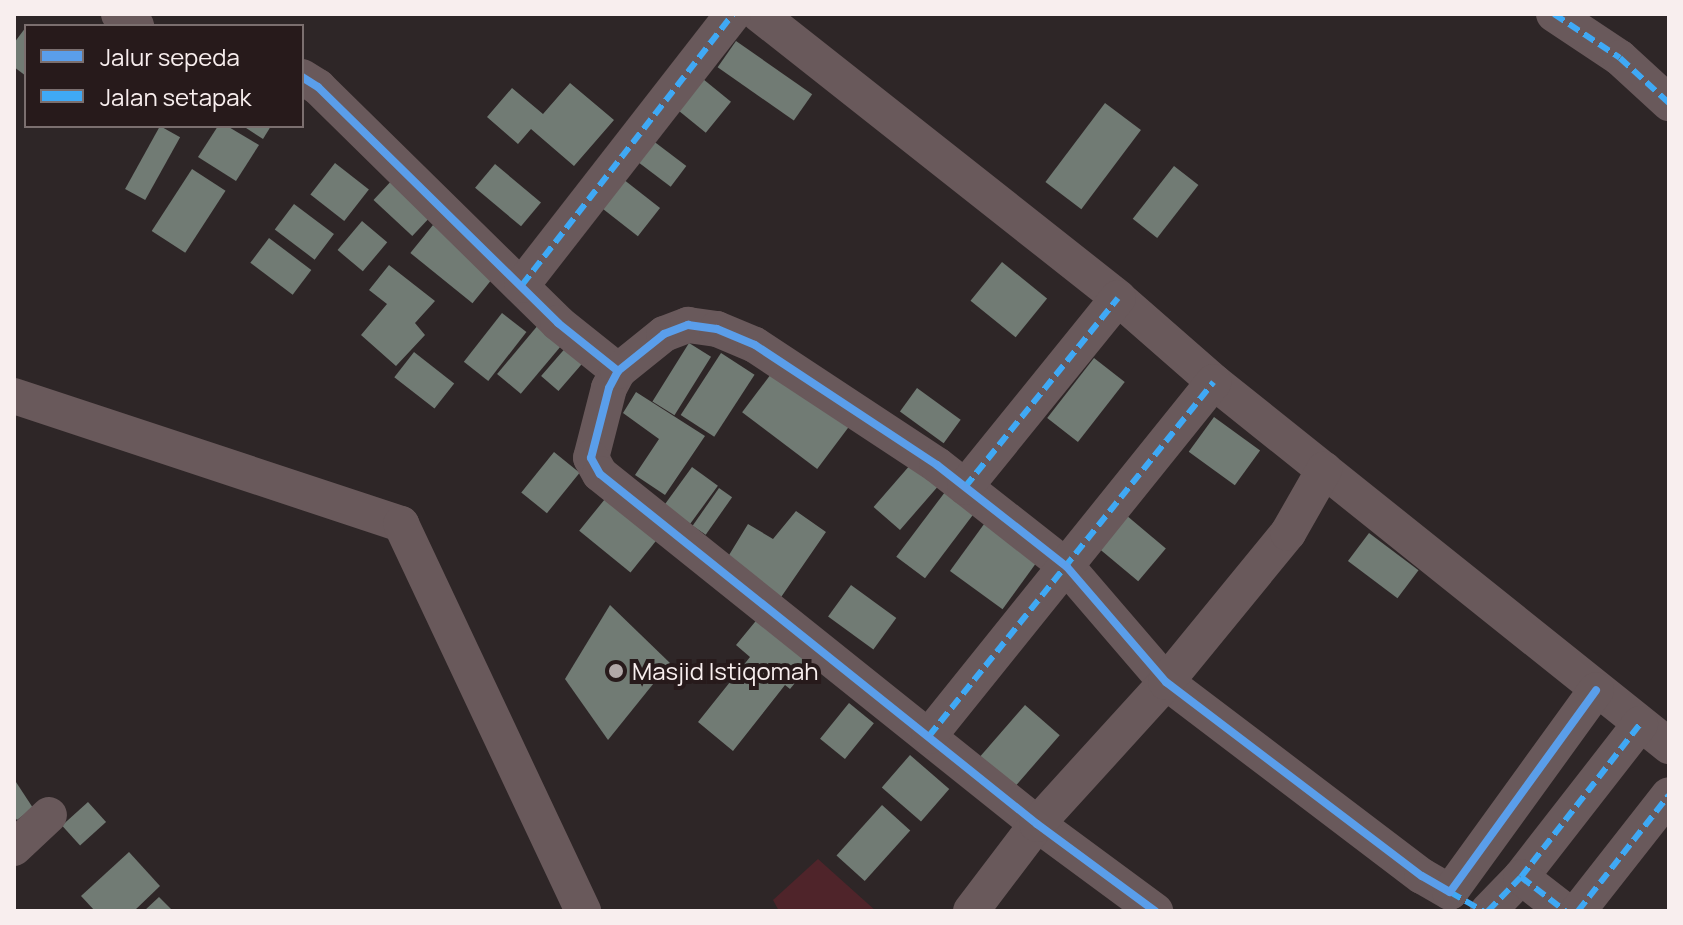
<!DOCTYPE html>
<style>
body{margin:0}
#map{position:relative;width:1683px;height:925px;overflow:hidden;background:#2e2627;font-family:Manrope,sans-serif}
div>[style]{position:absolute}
.green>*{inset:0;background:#4f242a}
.building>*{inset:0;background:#717b74;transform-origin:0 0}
.minor>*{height:36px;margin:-18px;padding:0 18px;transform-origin:18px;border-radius:18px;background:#69595b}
.quiet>*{height:6px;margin-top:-3px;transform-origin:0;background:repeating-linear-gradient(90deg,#3fa9f5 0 12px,transparent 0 18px)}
.cycleway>*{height:8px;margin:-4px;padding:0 4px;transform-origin:4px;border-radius:4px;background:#5a9eea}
.dots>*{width:22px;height:22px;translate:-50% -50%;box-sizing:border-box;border:4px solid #271a1b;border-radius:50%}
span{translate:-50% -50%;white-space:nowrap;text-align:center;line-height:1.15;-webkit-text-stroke:8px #271a1b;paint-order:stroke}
.poi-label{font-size:24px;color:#f8eeee}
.left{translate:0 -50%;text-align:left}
.frame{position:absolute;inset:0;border:16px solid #f8eeee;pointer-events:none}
.legend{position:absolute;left:24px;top:24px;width:280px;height:104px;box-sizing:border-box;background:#271a1b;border:2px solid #7b6f6f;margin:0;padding:10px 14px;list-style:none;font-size:24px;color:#f8eeee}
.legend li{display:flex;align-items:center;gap:16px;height:40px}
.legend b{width:40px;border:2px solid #7b6f6f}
</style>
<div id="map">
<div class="green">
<div style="clip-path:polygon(818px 859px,876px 911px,779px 911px,773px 900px)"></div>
</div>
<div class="building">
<div style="clip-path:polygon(26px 27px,26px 76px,14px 67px,14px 43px)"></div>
<div style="left:736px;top:41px;width:93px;height:32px;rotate:35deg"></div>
<div style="left:703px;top:79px;width:36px;height:40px;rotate:39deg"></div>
<div style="clip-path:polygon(570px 83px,614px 120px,574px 166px,531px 129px,518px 144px,487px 117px,512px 88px,543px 114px)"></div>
<div style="left:1105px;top:103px;width:45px;height:99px;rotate:37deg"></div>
<div style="left:160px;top:126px;width:23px;height:72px;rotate:29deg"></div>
<div style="clip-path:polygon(218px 126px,227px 126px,259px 145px,236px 181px,198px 157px)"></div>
<div style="clip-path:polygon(243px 126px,271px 126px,263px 139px)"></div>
<div style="left:652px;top:140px;width:43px;height:26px;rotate:37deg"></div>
<div style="left:335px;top:163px;width:43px;height:40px;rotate:38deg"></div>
<div style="left:495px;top:164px;width:60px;height:31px;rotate:40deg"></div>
<div style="left:1174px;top:166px;width:31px;height:67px;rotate:38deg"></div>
<div style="left:192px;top:169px;width:40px;height:74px;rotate:33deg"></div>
<div style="left:394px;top:178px;width:53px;height:30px;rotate:43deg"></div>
<div style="left:623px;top:179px;width:47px;height:36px;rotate:38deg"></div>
<div style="left:294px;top:204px;width:50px;height:32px;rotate:37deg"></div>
<div style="left:362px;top:221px;width:33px;height:38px;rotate:40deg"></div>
<div style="left:433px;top:225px;width:80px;height:36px;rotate:39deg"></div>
<div style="left:269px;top:238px;width:53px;height:31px;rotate:37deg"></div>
<div style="left:1002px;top:262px;width:58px;height:50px;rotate:39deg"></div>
<div style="clip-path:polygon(389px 265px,435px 301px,415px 323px,425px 335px,396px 366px,361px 335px,387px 304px,369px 290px)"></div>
<div style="left:502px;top:313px;width:31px;height:62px;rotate:38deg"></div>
<div style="left:544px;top:318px;width:31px;height:73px;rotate:40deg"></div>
<div style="left:689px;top:343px;width:26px;height:69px;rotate:32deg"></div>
<div style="left:568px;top:345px;width:23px;height:41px;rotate:41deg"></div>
<div style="left:414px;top:352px;width:51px;height:32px;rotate:38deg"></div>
<div style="left:721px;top:353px;width:40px;height:74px;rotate:33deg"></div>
<div style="left:1094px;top:358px;width:39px;height:76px;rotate:38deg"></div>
<div style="left:774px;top:370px;width:94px;height:53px;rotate:37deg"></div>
<div style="left:917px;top:388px;width:54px;height:29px;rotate:36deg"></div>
<div style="clip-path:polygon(636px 392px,705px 436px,665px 495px,635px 475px,659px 439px,623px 413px)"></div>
<div style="left:1214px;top:417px;width:57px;height:43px;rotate:36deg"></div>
<div style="left:554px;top:452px;width:33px;height:52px;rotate:39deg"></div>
<div style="left:911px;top:464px;width:35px;height:57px;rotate:41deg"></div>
<div style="left:692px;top:467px;width:32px;height:47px;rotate:36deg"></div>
<div style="left:719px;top:488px;width:16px;height:46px;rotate:35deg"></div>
<div style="left:945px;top:492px;width:36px;height:81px;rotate:37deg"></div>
<div style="left:605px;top:499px;width:66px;height:41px;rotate:39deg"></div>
<div style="clip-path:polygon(796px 511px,826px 532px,777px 603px,726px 560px,748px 524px,773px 539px)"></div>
<div style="left:1126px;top:515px;width:52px;height:43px;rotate:40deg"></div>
<div style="left:987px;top:520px;width:65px;height:63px;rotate:36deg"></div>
<div style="left:1369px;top:533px;width:62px;height:35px;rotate:37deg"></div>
<div style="left:851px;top:585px;width:56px;height:39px;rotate:36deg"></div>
<div style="clip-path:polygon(610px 605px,670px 663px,608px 740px,565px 679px)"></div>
<div style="clip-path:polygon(764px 611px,818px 655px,790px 689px,785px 685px,733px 751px,698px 722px,750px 657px,736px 645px)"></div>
<div style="left:849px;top:703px;width:32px;height:46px;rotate:39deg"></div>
<div style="left:1025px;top:705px;width:46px;height:72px;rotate:41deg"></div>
<div style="left:910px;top:755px;width:52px;height:43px;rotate:41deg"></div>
<div style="clip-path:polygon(14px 779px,33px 808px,17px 820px,14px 816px)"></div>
<div style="left:88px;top:802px;width:27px;height:35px;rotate:48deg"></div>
<div style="left:882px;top:805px;width:38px;height:68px;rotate:42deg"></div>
<div style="clip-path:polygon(129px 852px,160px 886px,134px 911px,95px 911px,81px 896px)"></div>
<div style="clip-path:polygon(159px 897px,173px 911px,144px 911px)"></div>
</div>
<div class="minor">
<div style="left:119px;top:14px;width:21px;rotate:35deg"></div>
<div style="left:759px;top:14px;width:458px;rotate:38.3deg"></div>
<div style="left:1118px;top:298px;width:128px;rotate:41.2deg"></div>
<div style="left:1214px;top:382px;width:583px;rotate:38.66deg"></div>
<div style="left:1554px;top:14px;width:79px;rotate:33.7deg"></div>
<div style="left:1620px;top:58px;width:67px;rotate:42.6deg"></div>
<div style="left:302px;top:77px;width:19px;rotate:32deg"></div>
<div style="left:318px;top:87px;width:337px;rotate:44.5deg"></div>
<div style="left:558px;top:323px;width:77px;rotate:38.7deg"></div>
<div style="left:618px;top:371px;width:19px;rotate:118deg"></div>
<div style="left:609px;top:388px;width:72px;rotate:104.4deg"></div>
<div style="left:591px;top:458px;width:18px;rotate:61deg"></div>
<div style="left:600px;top:474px;width:560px;rotate:38.69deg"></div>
<div style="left:1037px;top:824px;width:147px;rotate:36.4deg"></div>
<div style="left:522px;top:285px;width:343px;rotate:-52.1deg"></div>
<div style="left:618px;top:371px;width:59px;rotate:-38.8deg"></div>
<div style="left:664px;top:334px;width:26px;rotate:-21deg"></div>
<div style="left:688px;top:325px;width:29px;rotate:8deg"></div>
<div style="left:717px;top:329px;width:41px;rotate:22.8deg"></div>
<div style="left:755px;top:345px;width:218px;rotate:33.4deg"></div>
<div style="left:937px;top:465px;width:165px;rotate:38.1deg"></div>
<div style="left:1067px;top:567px;width:152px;rotate:49.3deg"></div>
<div style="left:1166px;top:682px;width:321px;rotate:37.2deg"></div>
<div style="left:1422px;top:876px;width:32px;rotate:30deg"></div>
<div style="left:1450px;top:892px;width:249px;rotate:-54.1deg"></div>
<div style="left:14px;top:396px;width:408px;rotate:18.3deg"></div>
<div style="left:401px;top:524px;width:428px;rotate:64.8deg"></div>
<div style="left:965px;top:487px;width:243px;rotate:-51deg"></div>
<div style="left:929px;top:736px;width:454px;rotate:-51.2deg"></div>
<div style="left:14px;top:848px;width:48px;rotate:-43.3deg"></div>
<div style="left:1521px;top:877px;width:194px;rotate:-52.1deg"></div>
<div style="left:971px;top:911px;width:109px;rotate:-52.8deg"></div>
<div style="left:1037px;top:824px;width:192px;rotate:-47.7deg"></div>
<div style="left:1166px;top:682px;width:193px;rotate:-50.7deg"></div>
<div style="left:1288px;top:533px;width:73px;rotate:-60.3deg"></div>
<div style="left:1488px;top:911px;width:47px;rotate:-45.9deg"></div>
<div style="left:1521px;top:877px;width:56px;rotate:37.7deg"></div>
<div style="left:1578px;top:911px;width:147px;rotate:-51.9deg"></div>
</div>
<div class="quiet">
<div style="left:1554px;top:14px;width:79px;rotate:33.7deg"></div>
<div style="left:1620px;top:58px;width:67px;rotate:42.6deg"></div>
<div style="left:522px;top:285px;width:343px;rotate:-52.1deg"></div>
<div style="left:965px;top:487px;width:243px;rotate:-51deg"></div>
<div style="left:929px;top:736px;width:454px;rotate:-51.2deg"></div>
<div style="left:1521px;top:877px;width:194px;rotate:-52.1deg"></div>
<div style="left:1450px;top:892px;width:38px;rotate:30deg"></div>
<div style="left:1488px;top:911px;width:47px;rotate:-45.9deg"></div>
<div style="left:1521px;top:877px;width:56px;rotate:37.7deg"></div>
<div style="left:1578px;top:911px;width:147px;rotate:-51.9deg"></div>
</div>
<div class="cycleway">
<div style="left:302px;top:77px;width:19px;rotate:32deg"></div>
<div style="left:318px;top:87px;width:337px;rotate:44.5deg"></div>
<div style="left:558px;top:323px;width:77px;rotate:38.7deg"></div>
<div style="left:618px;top:371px;width:19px;rotate:118deg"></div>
<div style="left:609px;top:388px;width:72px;rotate:104.4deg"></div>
<div style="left:591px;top:458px;width:18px;rotate:61deg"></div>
<div style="left:600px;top:474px;width:560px;rotate:38.69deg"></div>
<div style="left:1037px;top:824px;width:147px;rotate:36.4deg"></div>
<div style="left:618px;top:371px;width:59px;rotate:-38.8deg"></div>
<div style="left:664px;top:334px;width:26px;rotate:-21deg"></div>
<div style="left:688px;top:325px;width:29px;rotate:8deg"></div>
<div style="left:717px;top:329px;width:41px;rotate:22.8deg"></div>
<div style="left:755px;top:345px;width:218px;rotate:33.4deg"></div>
<div style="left:937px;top:465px;width:165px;rotate:38.1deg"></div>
<div style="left:1067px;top:567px;width:152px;rotate:49.3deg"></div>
<div style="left:1166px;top:682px;width:321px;rotate:37.2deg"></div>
<div style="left:1422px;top:876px;width:32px;rotate:30deg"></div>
<div style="left:1450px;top:892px;width:249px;rotate:-54.1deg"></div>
</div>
<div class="dots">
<div style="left:616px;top:671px;background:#b1a8a8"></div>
</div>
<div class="poi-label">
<span class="left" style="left:632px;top:671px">Masjid Istiqomah</span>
</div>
<div class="frame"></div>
<ul class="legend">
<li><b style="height:10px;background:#5a9eea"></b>Jalur sepeda</li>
<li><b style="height:10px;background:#3fa9f5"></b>Jalan setapak</li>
</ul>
</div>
